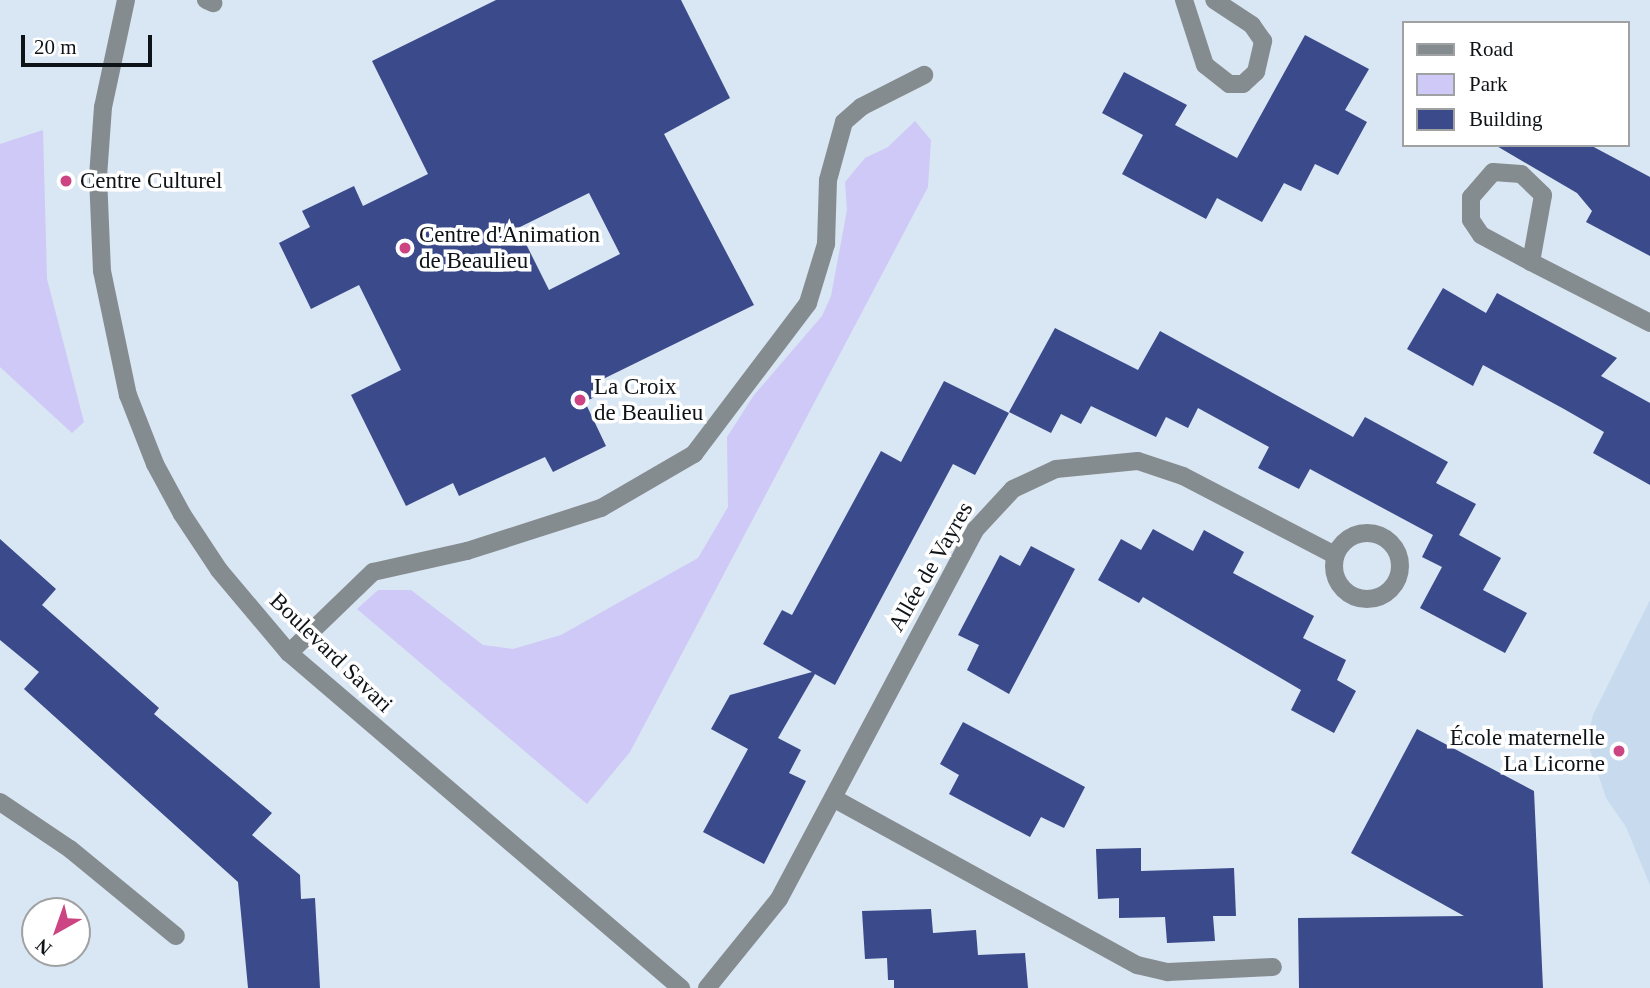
<!DOCTYPE html>
<meta charset="utf-8">
<style>
body{margin:0}
#map{position:relative;width:1650px;height:988px;overflow:hidden;background:#d9e6f3;font-family:"Times New Roman",serif}
div>[style]{position:absolute}
.built>*{inset:0;background:#c8dbee}
.green>*{inset:0;background:#cfc9f7}
.building>*{inset:0;background:#3a4a8b}
.minor>*{height:18px;margin:-9px;padding:0 9px;transform-origin:9px;border-radius:9px;background:#858c90}
.minor>.ring{margin:-9px;padding:0;box-sizing:content-box;background:none;border:18px solid #858c90;border-radius:50%}
.dots>*{width:19px;height:19px;translate:-50% -50%;box-sizing:border-box;border:4px solid #fff;border-radius:50%}
span{translate:-50% -50%;white-space:nowrap;text-align:center;line-height:1.15;-webkit-text-stroke:7px #fff;paint-order:stroke}
.poi-label{font-size:23px;color:#0e1317}
.left{translate:0 -50%;text-align:left}
.right{translate:-100% -50%;text-align:right}
.street-label{font-size:23px;color:#0e1317}
.legend{position:absolute;left:1402px;top:21px;width:228px;height:126px;box-sizing:border-box;background:#fff;border:2px solid #9fa1a2;margin:0;padding:9px 12px;list-style:none;font-size:21px;color:#0e1317}
.legend li{display:flex;align-items:center;gap:14px;height:35px}
.legend b{width:35px;border:2px solid #9fa1a2}
.north{position:absolute;left:21px;top:897px;width:70px;height:70px;box-sizing:border-box;background:#fff;border:2px solid #9fa1a2;border-radius:50%;rotate:220deg;font-size:19px;font-weight:700;line-height:28px;text-align:center;color:#0e1317}
.north::after{content:'';display:block;margin:auto;width:24px;height:32px;background:#cc4482;clip-path:polygon(50% 0,100% 100%,50% 72%,0 100%)}
.scale{position:absolute;left:21px;top:35px;width:131px;height:32px;box-sizing:border-box;border:4px solid #0e1317;border-top:0;padding-left:9px;font-size:21px;line-height:24px;white-space:nowrap;color:#0e1317;-webkit-text-stroke:5px #fff;paint-order:stroke}
</style>
<div id="map">
<div class="built">
<div style="clip-path:polygon(1650px 600px,1650px 885px,1626px 827px,1606px 798px,1587px 741px,1593px 715px)"></div>
</div>
<div class="green">
<div style="clip-path:polygon(915px 121px,931px 140px,928px 187px,630px 752px,587px 804px,357px 609px,378px 590px,411px 590px,483px 645px,513px 649px,561px 635px,698px 558px,728px 507px,727px 437px,754px 395px,822px 316px,831px 296px,847px 210px,845px 182px,865px 158px,888px 147px)"></div>
<div style="clip-path:polygon(43px 130px,47px 279px,84px 422px,72px 433px,0 367px,0 144px)"></div>
</div>
<div class="building">
<div style="clip-path:polygon(evenodd,496px 0,681px 0,730px 98px,664px 134px,754px 305px,597px 382px,602px 393px,585px 402px,606px 446px,553px 472px,545px 457px,459px 496px,453px 483px,406px 506px,351px 395px,401px 370px,359px 285px,311px 309px,279px 243px,310px 227px,302px 211px,354px 186px,363px 206px,428px 174px,372px 61px,496px 0,589px 193px,620px 254px,549px 290px,518px 228px,589px 193px)"></div>
<div style="clip-path:polygon(1305px 35px,1369px 69px,1345px 110px,1367px 122px,1338px 175px,1315px 164px,1301px 191px,1284px 183px,1262px 222px,1217px 198px,1206px 219px,1122px 174px,1143px 135px,1102px 113px,1124px 72px,1187px 105px,1175px 125px,1237px 158px)"></div>
<div style="clip-path:polygon(1495px 145px,1590px 145px,1650px 177px,1650px 256px,1586px 222px,1592px 211px,1577px 193px)"></div>
<div style="clip-path:polygon(1443px 288px,1486px 313px,1497px 293px,1617px 358px,1601px 376px,1650px 403px,1650px 485px,1593px 453px,1604px 432px,1564px 409px,1483px 365px,1473px 386px,1407px 349px)"></div>
<div style="clip-path:polygon(1055px 328px,1138px 370px,1160px 331px,1353px 437px,1365px 417px,1448px 462px,1436px 483px,1476px 504px,1459px 535px,1501px 558px,1483px 590px,1527px 613px,1505px 653px,1420px 608px,1442px 567px,1422px 557px,1433px 535px,1310px 469px,1299px 489px,1258px 468px,1269px 447px,1198px 408px,1188px 428px,1166px 417px,1156px 437px,1091px 406px,1081px 424px,1061px 414px,1051px 433px,1009px 412px)"></div>
<div style="clip-path:polygon(944px 381px,1009px 413px,975px 475px,953px 464px,835px 685px,815px 674px,778px 738px,801px 750px,789px 773px,806px 781px,764px 864px,703px 832px,748px 749px,711px 729px,730px 695px,812px 672px,763px 644px,782px 610px,792px 615px,881px 451px,901px 462px)"></div>
<div style="clip-path:polygon(1153px 529px,1193px 551px,1204px 530px,1244px 552px,1233px 573px,1314px 616px,1303px 638px,1346px 660px,1337px 680px,1356px 691px,1334px 733px,1291px 710px,1301px 690px,1143px 597px,1139px 603px,1098px 580px,1121px 539px,1141px 550px)"></div>
<div style="clip-path:polygon(0 539px,56px 589px,42px 605px,159px 708px,154px 714px,272px 813px,252px 835px,300px 875px,301px 899px,315px 898px,320px 988px,248px 988px,238px 882px,24px 689px,39px 672px,0 640px)"></div>
<div style="clip-path:polygon(1031px 546px,1075px 569px,1009px 694px,967px 670px,979px 645px,958px 635px,1000px 555px,1020px 566px)"></div>
<div style="clip-path:polygon(963px 722px,1085px 787px,1064px 828px,1041px 817px,1030px 837px,949px 794px,959px 775px,940px 764px)"></div>
<div style="clip-path:polygon(1417px 729px,1534px 791px,1543px 988px,1299px 988px,1298px 918px,1464px 916px,1351px 853px)"></div>
<div style="clip-path:polygon(1141px 848px,1141px 871px,1234px 868px,1236px 916px,1213px 916px,1215px 941px,1167px 943px,1165px 917px,1119px 918px,1119px 898px,1098px 899px,1096px 849px)"></div>
<div style="clip-path:polygon(931px 909px,933px 933px,976px 930px,978px 955px,1025px 953px,1028px 988px,894px 988px,894px 980px,888px 980px,887px 958px,865px 959px,862px 911px)"></div>
</div>
<div class="minor">
<div style="left:126px;top:0;width:109px;rotate:102.1deg"></div>
<div style="left:103px;top:107px;width:69px;rotate:94.1deg"></div>
<div style="left:98px;top:176px;width:95px;rotate:87.6deg"></div>
<div style="left:102px;top:271px;width:127px;rotate:78.2deg"></div>
<div style="left:128px;top:395px;width:74px;rotate:68.6deg"></div>
<div style="left:155px;top:464px;width:57px;rotate:61.6deg"></div>
<div style="left:182px;top:514px;width:67px;rotate:56.5deg"></div>
<div style="left:219px;top:570px;width:109px;rotate:49.9deg"></div>
<div style="left:289px;top:653px;width:516px;rotate:40.52deg"></div>
<div style="left:206px;top:0;width:8px;rotate:23deg"></div>
<div style="left:1184px;top:0;width:68px;rotate:72.1deg"></div>
<div style="left:1205px;top:65px;width:31px;rotate:38deg"></div>
<div style="left:1229px;top:84px;width:14px"></div>
<div style="left:1243px;top:84px;width:18px;rotate:-43deg"></div>
<div style="left:1256px;top:72px;width:32px;rotate:-77deg"></div>
<div style="left:1263px;top:41px;width:19px;rotate:-125deg"></div>
<div style="left:1252px;top:25px;width:45px;rotate:-146.7deg"></div>
<div style="left:1531px;top:262px;width:68px;rotate:-79.8deg"></div>
<div style="left:1543px;top:195px;width:30px;rotate:-136deg"></div>
<div style="left:1521px;top:174px;width:28px;rotate:-176deg"></div>
<div style="left:1493px;top:172px;width:33px;rotate:131deg"></div>
<div style="left:1471px;top:197px;width:23px;rotate:90deg"></div>
<div style="left:1471px;top:220px;width:18px;rotate:56deg"></div>
<div style="left:1481px;top:235px;width:57px;rotate:28.4deg"></div>
<div style="left:1531px;top:262px;width:134px;rotate:27.1deg"></div>
<div class="ring" style="left:1334px;top:533px;width:48px;height:48px"></div>
<div style="left:289px;top:653px;width:117px;rotate:-44deg"></div>
<div style="left:373px;top:572px;width:96px;rotate:-12.6deg"></div>
<div style="left:467px;top:551px;width:141px;rotate:-17.8deg"></div>
<div style="left:601px;top:508px;width:108px;rotate:-30.1deg"></div>
<div style="left:694px;top:454px;width:189px;rotate:-52.9deg"></div>
<div style="left:808px;top:303px;width:62px;rotate:-73deg"></div>
<div style="left:826px;top:244px;width:64px;rotate:-88.2deg"></div>
<div style="left:828px;top:180px;width:60px;rotate:-74.6deg"></div>
<div style="left:844px;top:122px;width:23px;rotate:-41deg"></div>
<div style="left:861px;top:107px;width:71px;rotate:-26.9deg"></div>
<div style="left:833px;top:798px;width:347px;rotate:28.8deg"></div>
<div style="left:1137px;top:965px;width:32px;rotate:13deg"></div>
<div style="left:1168px;top:972px;width:105px;rotate:-2.7deg"></div>
<div style="left:0;top:802px;width:84px;rotate:33.9deg"></div>
<div style="left:70px;top:849px;width:137px;rotate:39.4deg"></div>
<div style="left:707px;top:988px;width:114px;rotate:-51deg"></div>
<div style="left:779px;top:899px;width:419px;rotate:-62deg"></div>
<div style="left:976px;top:529px;width:54px;rotate:-47.2deg"></div>
<div style="left:1013px;top:489px;width:47px;rotate:-24.9deg"></div>
<div style="left:1056px;top:469px;width:82px;rotate:-5.6deg"></div>
<div style="left:1138px;top:461px;width:47px;rotate:18.4deg"></div>
<div style="left:1183px;top:476px;width:171px;rotate:27.5deg"></div>
</div>
<div class="dots">
<div style="left:66px;top:181px;background:#cc4482"></div>
<div style="left:405px;top:248px;background:#cc4482"></div>
<div style="left:580px;top:400px;background:#cc4482"></div>
<div style="left:1619px;top:751px;background:#cc4482"></div>
</div>
<div class="poi-label">
<span class="left" style="left:80px;top:181px">Centre Culturel</span>
<span class="left" style="left:419px;top:248px">Centre d'Animation<br>de Beaulieu</span>
<span class="left" style="left:594px;top:400px">La Croix<br>de Beaulieu</span>
<span class="right" style="left:1605px;top:751px">École maternelle<br>La Licorne</span>
</div>
<div class="street-label">
<span style="left:931px;top:567px;rotate:-60deg">Allée de Vayres</span>
<span style="left:331px;top:653px;rotate:44deg">Boulevard Savari</span>
</div>
<ul class="legend">
<li><b style="height:9px;background:#858c90"></b>Road</li>
<li><b style="height:19px;background:#cfc9f7"></b>Park</li>
<li><b style="height:19px;background:#3a4a8b"></b>Building</li>
</ul>
<div class="north">N</div>
<div class="scale">20 m</div>
</div>
